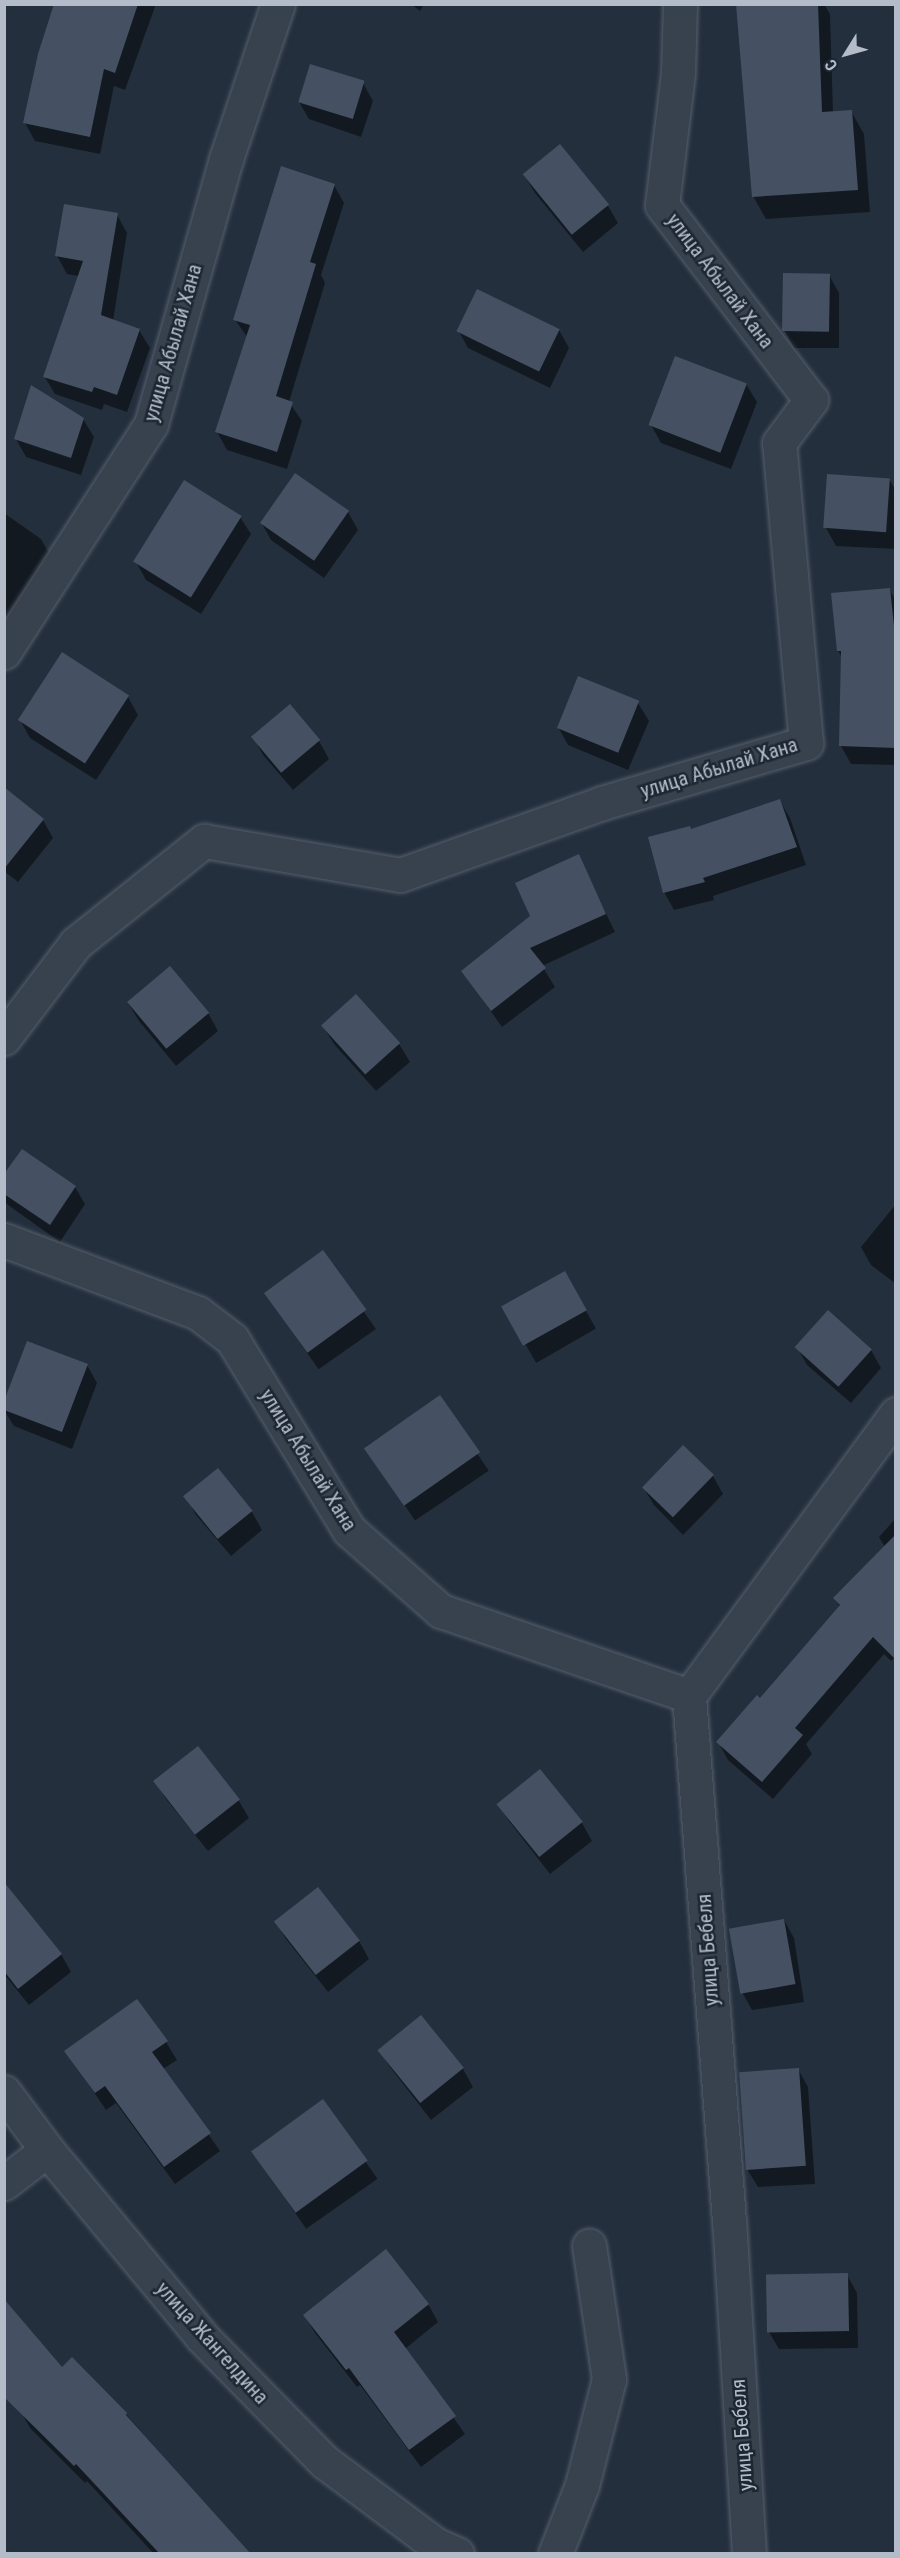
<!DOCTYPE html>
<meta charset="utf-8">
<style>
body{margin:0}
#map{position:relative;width:900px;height:2558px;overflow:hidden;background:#242f3e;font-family:"Roboto Condensed",sans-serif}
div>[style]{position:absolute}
.shadow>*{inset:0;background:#0007;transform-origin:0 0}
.building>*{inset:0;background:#455162;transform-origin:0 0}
.roads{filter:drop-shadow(0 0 2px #565f6c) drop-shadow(0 0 2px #565f6c)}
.minor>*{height:33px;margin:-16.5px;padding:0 16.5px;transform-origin:16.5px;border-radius:16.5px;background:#38414e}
.tertiary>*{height:33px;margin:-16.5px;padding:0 16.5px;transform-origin:16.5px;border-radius:16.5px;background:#38414e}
span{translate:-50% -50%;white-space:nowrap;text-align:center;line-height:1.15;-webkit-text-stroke:5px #1d2633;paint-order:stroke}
.street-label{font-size:20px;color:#b4bcc9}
.frame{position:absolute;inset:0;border:6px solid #b4bcc9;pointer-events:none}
.north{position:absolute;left:816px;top:24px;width:60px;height:60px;-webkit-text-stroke:4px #1d2633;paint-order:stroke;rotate:233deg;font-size:16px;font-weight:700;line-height:24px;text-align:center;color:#b4bcc9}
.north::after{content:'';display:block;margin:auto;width:21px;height:27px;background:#b4bcc9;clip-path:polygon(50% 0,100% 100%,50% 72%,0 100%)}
</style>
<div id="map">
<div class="shadow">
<div style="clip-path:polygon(56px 4px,156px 4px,125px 90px,114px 86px,100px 154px,35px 141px,25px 123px)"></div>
<div style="clip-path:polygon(411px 4px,424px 4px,420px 11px)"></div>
<div style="clip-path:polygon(738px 4px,824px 4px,830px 14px,833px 112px,851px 111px,864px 134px,870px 212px,766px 219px,753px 196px)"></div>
<div style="clip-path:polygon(363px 83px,373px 101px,361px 137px,309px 119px,299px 102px)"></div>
<div style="clip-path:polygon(524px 175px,608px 206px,618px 223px,583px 252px,535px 193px)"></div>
<div style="clip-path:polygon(334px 185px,344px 203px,321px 275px,325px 283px,289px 402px,302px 421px,287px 469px,227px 450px,217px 432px,248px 338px,235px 320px)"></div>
<div style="clip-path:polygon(117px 215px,127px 233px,113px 321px,139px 330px,150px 348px,127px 412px,104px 404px,102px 410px,55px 394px,44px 376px,79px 276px,67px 274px,57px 256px)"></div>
<div style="clip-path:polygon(829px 275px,839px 293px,839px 348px,794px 348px,784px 330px)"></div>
<div style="clip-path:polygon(458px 330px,559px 330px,569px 348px,550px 388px,468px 348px)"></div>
<div style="clip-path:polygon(746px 384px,757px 402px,731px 469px,661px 443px,651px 425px)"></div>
<div style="clip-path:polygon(83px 419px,94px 437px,81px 475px,26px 457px,16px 439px)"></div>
<div style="clip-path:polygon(295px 475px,348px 512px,358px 530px,324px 578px,271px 540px,261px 522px)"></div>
<div style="clip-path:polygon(889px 479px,896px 491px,896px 549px,836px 546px,826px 528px)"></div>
<div style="clip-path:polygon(4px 513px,41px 539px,51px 557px,4px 623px)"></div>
<div style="clip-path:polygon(240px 517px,251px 534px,201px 614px,146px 580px,136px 562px)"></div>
<div style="clip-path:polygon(889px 589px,896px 601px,896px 765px,851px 764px,841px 746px,843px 659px,838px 651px)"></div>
<div style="clip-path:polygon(578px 678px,638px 703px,649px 721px,628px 770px,568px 745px,558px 727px)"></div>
<div style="clip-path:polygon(128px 697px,138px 715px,96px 780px,30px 738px,20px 720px)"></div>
<div style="clip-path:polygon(253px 737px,319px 741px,329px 759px,293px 790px,263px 755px)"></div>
<div style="clip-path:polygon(4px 789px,43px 820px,53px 838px,18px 882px,4px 871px)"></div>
<div style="clip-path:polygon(780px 801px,790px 818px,806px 865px,713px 896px,714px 900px,674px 910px,664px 892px,691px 831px)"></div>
<div style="clip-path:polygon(578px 856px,615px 932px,542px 966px,555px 987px,502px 1027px,463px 972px,532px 917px)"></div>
<div style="clip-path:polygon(356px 996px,399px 1044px,410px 1062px,376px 1091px,334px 1044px,323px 1026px)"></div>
<div style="clip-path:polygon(128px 1003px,208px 1013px,218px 1031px,176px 1066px,139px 1021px)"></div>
<div style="clip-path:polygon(4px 1177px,75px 1187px,85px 1204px,60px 1242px,8px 1205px,4px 1200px)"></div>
<div style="clip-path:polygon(896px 1204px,896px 1284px,871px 1265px,861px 1247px)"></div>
<div style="left:322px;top:1252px;width:94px;height:70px;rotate:55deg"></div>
<div style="left:564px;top:1273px;width:64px;height:69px;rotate:60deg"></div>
<div style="clip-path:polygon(797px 1347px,871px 1350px,881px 1368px,851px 1403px,807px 1365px)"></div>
<div style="clip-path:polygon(87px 1365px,97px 1383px,72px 1449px,14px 1426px,4px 1410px)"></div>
<div style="left:439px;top:1397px;width:89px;height:89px;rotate:56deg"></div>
<div style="clip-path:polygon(683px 1447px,713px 1476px,723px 1494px,683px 1535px,654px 1505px,643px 1487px)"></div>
<div style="clip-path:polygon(218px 1470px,252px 1512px,262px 1530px,231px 1556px,196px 1515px,186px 1497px)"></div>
<div style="clip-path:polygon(896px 1518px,896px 1656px,891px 1661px,884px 1654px,806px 1744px,812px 1754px,773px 1799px,728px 1760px,718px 1742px,761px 1700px,840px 1607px,834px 1598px,885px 1547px,879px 1537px)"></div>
<div style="clip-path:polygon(155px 1781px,239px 1801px,249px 1818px,208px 1851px,166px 1799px)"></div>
<div style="clip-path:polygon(498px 1803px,582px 1823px,592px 1841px,550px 1874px,509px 1821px)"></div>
<div style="clip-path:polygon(318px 1889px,359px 1941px,369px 1959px,328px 1992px,286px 1939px,276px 1922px)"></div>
<div style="clip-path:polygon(4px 1913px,61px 1954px,71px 1972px,29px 2005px,4px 1974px)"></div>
<div style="clip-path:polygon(784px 1920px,794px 1938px,804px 2002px,752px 2010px,742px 1992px)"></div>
<div style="clip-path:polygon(166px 2042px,177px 2060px,163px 2069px,220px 2151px,175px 2184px,116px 2103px,106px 2110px,66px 2051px)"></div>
<div style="clip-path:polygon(379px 2050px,463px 2069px,473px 2087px,431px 2120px,390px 2067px)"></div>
<div style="clip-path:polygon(798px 2069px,808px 2087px,815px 2184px,758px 2187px,747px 2169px)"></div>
<div style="left:323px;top:2101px;width:95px;height:87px;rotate:55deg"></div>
<div style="clip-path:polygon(847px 2275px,857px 2293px,858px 2348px,779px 2349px,769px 2332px)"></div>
<div style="clip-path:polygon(428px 2304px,438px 2322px,405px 2349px,465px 2434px,421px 2467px,360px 2385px,357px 2387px,315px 2333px,305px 2316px)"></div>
<div style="clip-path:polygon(62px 2369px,126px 2414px,248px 2554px,154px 2554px,87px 2481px,85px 2483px,30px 2428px,20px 2410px)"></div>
</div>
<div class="building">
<div style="clip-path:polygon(54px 4px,138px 4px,115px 73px,104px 69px,90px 137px,23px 123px,38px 54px)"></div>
<div style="clip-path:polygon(736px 4px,818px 4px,822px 112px,852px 110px,858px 190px,752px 197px)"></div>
<div style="left:310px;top:64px;width:57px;height:40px;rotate:17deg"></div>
<div style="left:560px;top:144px;width:78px;height:48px;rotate:51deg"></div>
<div style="clip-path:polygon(281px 166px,335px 184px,310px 262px,316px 264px,276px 396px,293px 402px,277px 452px,215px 432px,250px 325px,233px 320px)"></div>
<div style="clip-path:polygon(64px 204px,118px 213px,101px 315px,140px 329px,117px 395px,94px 387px,92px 392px,43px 377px,83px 261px,55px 256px)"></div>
<div style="left:783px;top:273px;width:47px;height:58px;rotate:1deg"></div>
<div style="left:477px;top:289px;width:92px;height:47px;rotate:26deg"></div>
<div style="left:675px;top:356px;width:77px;height:74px;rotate:21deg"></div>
<div style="clip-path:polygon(31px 385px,84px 418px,71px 458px,14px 439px)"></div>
<div style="left:295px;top:473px;width:66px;height:61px;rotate:35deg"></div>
<div style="left:827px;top:474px;width:63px;height:54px;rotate:4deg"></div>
<div style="left:184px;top:480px;width:68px;height:96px;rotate:32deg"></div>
<div style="clip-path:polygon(890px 588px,896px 645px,896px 748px,839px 746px,841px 651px,837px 651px,831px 593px)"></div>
<div style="left:62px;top:652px;width:80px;height:81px;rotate:33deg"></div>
<div style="left:578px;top:676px;width:66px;height:56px;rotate:22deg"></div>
<div style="left:290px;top:704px;width:47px;height:51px;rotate:50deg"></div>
<div style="clip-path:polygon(4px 787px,44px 819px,4px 869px)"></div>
<div style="clip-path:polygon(780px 799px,797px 847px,703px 878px,705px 882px,663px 893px,648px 837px,690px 826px,691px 829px)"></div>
<div style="clip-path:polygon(579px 854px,606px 914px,530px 948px,546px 968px,491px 1011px,461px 971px,530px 916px,515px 883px)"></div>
<div style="left:170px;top:966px;width:61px;height:56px;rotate:50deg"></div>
<div style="left:356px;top:994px;width:66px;height:47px;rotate:48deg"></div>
<div style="clip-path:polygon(22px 1149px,76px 1186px,50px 1225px,4px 1194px,4px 1174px)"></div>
<div style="left:323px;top:1250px;width:74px;height:73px;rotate:54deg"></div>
<div style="left:565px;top:1271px;width:45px;height:73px;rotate:61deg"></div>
<div style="left:828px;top:1310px;width:59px;height:50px;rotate:42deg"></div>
<div style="clip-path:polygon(27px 1341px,88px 1364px,62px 1432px,4px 1410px,4px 1401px)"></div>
<div style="left:440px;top:1395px;width:70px;height:93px;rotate:55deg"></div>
<div style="left:683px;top:1445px;width:43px;height:59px;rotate:44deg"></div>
<div style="left:218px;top:1468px;width:55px;height:45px;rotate:51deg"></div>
<div style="clip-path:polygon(896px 1534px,896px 1660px,873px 1637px,795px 1728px,803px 1735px,762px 1782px,716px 1742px,757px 1695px,760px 1698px,840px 1605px,833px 1598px)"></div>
<div style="left:198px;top:1746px;width:68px;height:57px;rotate:52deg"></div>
<div style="left:540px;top:1769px;width:68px;height:56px;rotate:51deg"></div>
<div style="clip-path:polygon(4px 1882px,62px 1954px,18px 1989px,4px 1971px)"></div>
<div style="left:318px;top:1887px;width:68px;height:56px;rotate:52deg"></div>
<div style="left:784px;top:1919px;width:66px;height:56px;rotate:80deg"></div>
<div style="clip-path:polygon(137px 1999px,168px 2041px,152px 2052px,211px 2133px,164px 2167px,105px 2086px,95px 2093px,64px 2051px)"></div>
<div style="left:421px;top:2015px;width:68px;height:56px;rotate:51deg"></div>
<div style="left:799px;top:2068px;width:98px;height:60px;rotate:86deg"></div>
<div style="left:323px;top:2099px;width:76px;height:89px;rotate:54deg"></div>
<div style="clip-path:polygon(386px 2249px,429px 2304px,394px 2332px,456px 2416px,409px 2450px,349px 2368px,346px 2370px,303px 2315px)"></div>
<div style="left:848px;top:2273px;width:58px;height:82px;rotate:89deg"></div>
<div style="clip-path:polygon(4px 2299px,62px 2367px,72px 2357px,127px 2413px,126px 2415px,250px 2553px,159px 2553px,76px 2464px,74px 2466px,4px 2397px)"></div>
</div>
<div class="roads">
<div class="minor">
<div style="left:4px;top:652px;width:271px;rotate:-57.2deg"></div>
<div style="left:151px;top:424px;width:275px;rotate:-74.2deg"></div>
<div style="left:226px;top:159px;width:163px;rotate:-71.5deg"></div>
<div style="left:4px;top:1038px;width:119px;rotate:-52.8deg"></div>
<div style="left:76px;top:943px;width:164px;rotate:-38.6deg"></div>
<div style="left:204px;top:841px;width:199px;rotate:9.8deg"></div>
<div style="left:400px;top:875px;width:214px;rotate:-19.6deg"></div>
<div style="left:602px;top:803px;width:213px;rotate:-16.4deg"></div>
<div style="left:806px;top:743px;width:301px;rotate:-95.1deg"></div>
<div style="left:779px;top:443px;width:54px;rotate:-53.3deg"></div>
<div style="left:811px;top:400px;width:245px;rotate:-127.4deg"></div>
<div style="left:662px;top:205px;width:134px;rotate:-83.1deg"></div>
<div style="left:678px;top:72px;width:68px;rotate:-88.3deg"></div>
<div style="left:4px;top:1240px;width:207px;rotate:20.6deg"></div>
<div style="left:198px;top:1313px;width:43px;rotate:37.4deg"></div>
<div style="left:232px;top:1339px;width:224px;rotate:58.5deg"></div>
<div style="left:349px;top:1530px;width:123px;rotate:41.4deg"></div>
<div style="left:441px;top:1611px;width:262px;rotate:18.9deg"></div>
<div style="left:4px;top:2183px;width:54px;rotate:-37.5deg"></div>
<div style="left:555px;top:2554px;width:74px;rotate:-68.6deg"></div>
<div style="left:582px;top:2485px;width:109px;rotate:-75.7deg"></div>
<div style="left:609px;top:2379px;width:135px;rotate:-98.5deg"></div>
<div style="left:749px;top:2554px;width:334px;rotate:-93.4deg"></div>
<div style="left:729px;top:2221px;width:527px;rotate:-94.36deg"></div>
<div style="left:689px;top:1696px;width:350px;rotate:-53.7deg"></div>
</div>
<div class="tertiary">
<div style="left:4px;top:2092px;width:72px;rotate:53.4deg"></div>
<div style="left:47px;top:2150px;width:243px;rotate:50.3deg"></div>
<div style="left:202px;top:2337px;width:175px;rotate:45.5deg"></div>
<div style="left:325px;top:2462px;width:139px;rotate:36.8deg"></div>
<div style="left:436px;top:2545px;width:23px;rotate:23deg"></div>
</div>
</div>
<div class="street-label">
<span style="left:720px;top:281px;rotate:53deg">улица Абылай Хана</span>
<span style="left:173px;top:343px;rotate:-74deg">улица Абылай Хана</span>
<span style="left:719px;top:768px;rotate:-17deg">улица Абылай Хана</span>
<span style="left:308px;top:1460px;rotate:58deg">улица Абылай Хана</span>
<span style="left:708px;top:1950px;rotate:-94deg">улица Бебеля</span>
<span style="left:212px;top:2343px;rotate:48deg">улица Жангелдина</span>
<span style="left:742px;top:2435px;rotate:-94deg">улица Бебеля</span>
</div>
<div class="frame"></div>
<div class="north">С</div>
</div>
